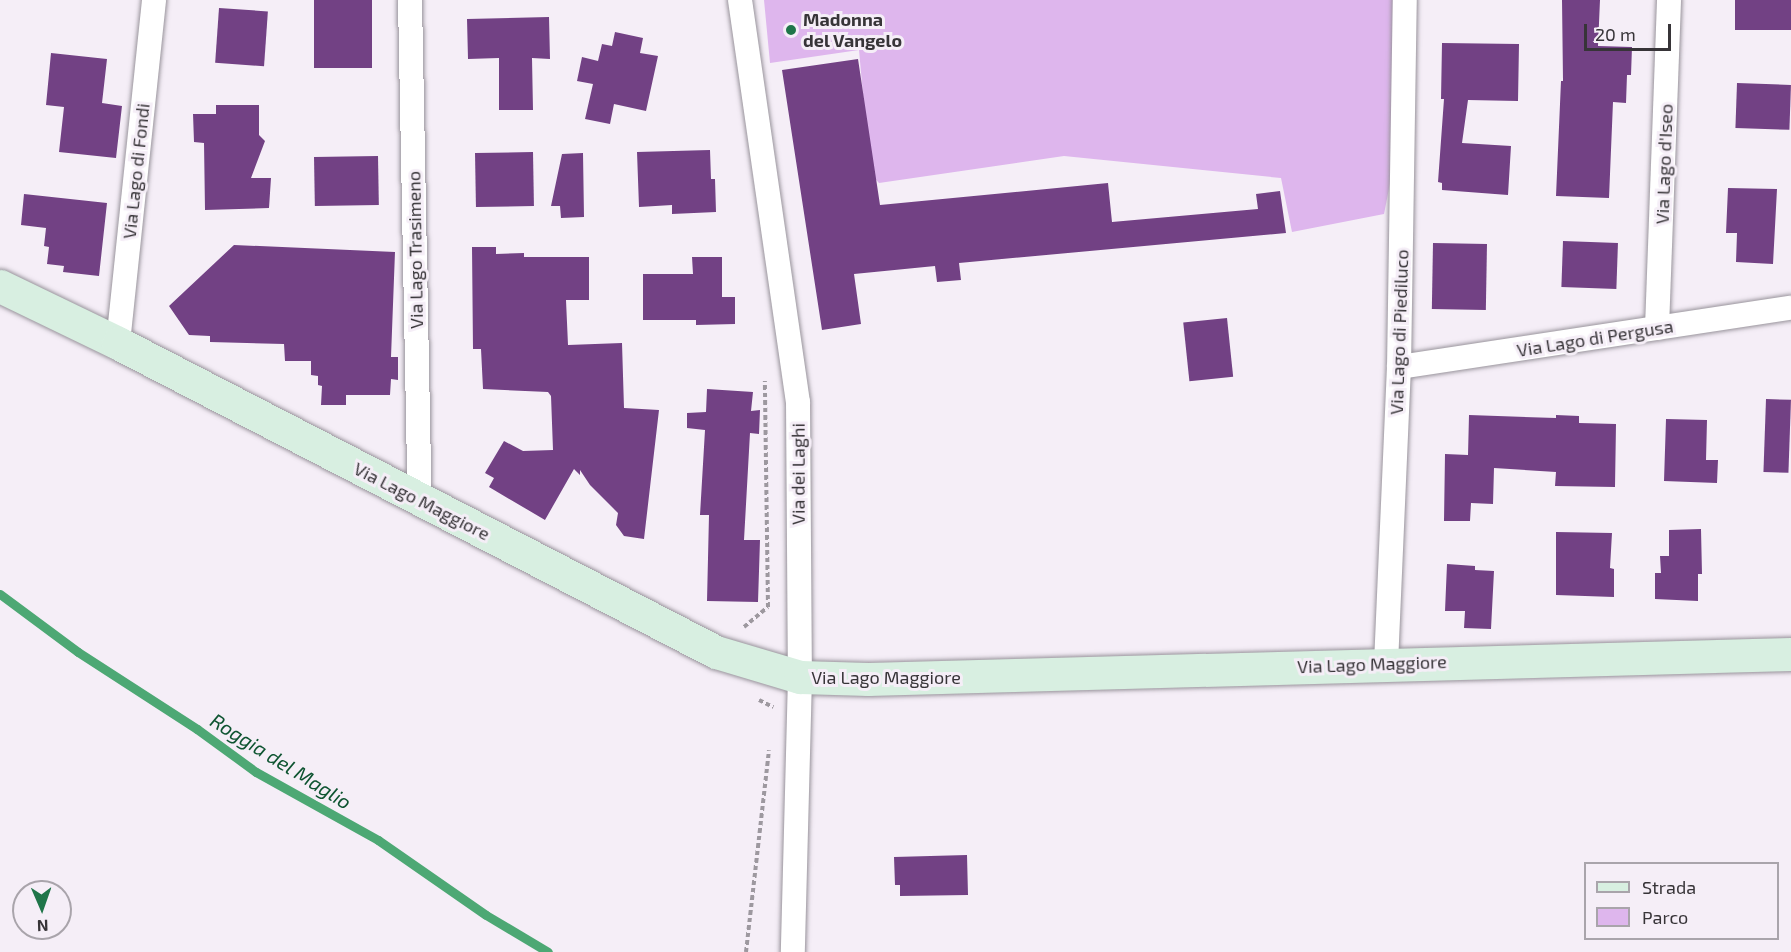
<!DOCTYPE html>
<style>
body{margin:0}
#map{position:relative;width:1791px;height:952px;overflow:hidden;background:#f5eef7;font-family:"Exo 2",sans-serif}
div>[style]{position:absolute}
.green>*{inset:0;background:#deb6ed}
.stream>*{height:9px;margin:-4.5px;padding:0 4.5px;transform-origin:4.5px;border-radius:4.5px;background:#4da874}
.building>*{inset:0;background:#724184;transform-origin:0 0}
.path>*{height:4px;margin-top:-2px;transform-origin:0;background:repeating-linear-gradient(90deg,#9d989f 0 4.5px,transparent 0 7.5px)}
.roads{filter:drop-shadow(0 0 2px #99949c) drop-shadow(0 0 2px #99949c)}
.street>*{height:24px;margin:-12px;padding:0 12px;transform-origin:12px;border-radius:12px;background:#fff}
.secondary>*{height:33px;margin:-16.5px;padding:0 16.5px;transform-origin:16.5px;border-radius:16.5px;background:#d8efe1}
.dots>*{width:16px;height:16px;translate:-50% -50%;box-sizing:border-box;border:3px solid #f5eef7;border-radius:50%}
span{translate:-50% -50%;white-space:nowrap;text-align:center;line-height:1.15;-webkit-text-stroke:6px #f5eef7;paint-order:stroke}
.poi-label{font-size:18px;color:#373438;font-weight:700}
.left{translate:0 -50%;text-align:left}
.street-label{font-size:18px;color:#373438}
.water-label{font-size:20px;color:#0e5431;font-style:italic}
.legend{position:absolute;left:1584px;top:862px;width:195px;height:78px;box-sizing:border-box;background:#f5eef7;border:2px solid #a9a4ab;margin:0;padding:8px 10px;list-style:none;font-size:18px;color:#373438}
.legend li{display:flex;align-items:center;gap:12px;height:30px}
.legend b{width:30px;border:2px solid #a9a4ab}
.north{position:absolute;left:12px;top:880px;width:60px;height:60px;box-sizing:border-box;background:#f5eef7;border:2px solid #a9a4ab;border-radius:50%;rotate:178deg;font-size:16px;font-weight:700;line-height:24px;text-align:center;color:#373438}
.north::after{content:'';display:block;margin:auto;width:21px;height:27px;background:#1f7549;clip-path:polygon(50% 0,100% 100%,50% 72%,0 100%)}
.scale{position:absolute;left:1584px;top:24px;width:87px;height:27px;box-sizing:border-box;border:3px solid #373438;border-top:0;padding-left:8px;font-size:18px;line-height:21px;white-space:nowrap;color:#373438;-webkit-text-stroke:4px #f5eef7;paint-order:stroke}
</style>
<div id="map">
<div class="green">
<div style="clip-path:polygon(764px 0,1401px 0,1401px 128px,1384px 214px,1292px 232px,1281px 178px,1064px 156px,879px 183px,870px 173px,859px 50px,770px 63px)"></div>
</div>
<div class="stream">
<div style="left:0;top:594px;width:97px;rotate:36.6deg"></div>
<div style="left:78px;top:652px;width:142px;rotate:32.9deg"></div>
<div style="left:197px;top:729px;width:73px;rotate:36.1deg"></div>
<div style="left:256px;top:772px;width:140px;rotate:29.1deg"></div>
<div style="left:378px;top:840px;width:131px;rotate:34.8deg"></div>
<div style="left:486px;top:915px;width:72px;rotate:30.8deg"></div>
</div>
<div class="building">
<div style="left:314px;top:0;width:58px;height:68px"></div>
<div style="clip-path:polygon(1562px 0,1600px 0,1598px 46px,1632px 47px,1631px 75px,1627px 75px,1626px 103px,1613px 102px,1609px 198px,1556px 196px,1561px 81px,1563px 81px)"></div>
<div style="left:1735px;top:0;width:56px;height:30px"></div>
<div style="left:219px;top:8px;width:49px;height:55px;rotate:4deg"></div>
<div style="clip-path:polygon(549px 17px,550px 59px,532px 58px,533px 110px,499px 110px,499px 58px,468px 59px,467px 19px)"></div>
<div style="clip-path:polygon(615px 32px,643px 38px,640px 53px,658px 56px,646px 111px,614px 104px,610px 124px,585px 119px,593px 84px,577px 81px,582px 57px,598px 61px,602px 44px,612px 46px)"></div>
<div style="clip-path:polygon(1442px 43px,1519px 44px,1518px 101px,1468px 100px,1462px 143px,1511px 146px,1508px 195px,1442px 190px,1442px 183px,1438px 182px,1444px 99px,1441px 99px)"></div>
<div style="clip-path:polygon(51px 53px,107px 59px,102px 103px,122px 106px,116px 158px,59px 152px,64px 107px,46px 105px)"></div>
<div style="clip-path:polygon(858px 59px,880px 205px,1108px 183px,1112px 222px,1258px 209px,1256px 194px,1280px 191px,1286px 233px,959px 263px,961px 280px,937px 282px,935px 266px,854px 274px,861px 324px,822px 330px,782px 70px)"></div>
<div style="left:1737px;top:83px;width:54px;height:45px;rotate:2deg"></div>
<div style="clip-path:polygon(216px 105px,259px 105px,259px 135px,265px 141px,251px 178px,271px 178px,269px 208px,205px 210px,204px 143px,194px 142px,193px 114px,216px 114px)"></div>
<div style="clip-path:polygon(710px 150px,711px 179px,715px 179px,716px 212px,672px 214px,672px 205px,639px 207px,637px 152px)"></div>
<div style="left:533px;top:152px;width:54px;height:58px;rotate:89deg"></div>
<div style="clip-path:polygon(583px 153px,584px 217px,561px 218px,560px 206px,551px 206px,562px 154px)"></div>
<div style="left:378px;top:156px;width:49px;height:64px;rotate:89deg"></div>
<div style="clip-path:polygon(1728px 188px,1777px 189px,1773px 264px,1736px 262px,1737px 233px,1726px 233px)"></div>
<div style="clip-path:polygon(24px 194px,107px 203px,99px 276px,63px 272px,64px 266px,47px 264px,49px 247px,44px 246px,46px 228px,21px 225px)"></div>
<div style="left:1563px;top:241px;width:55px;height:46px;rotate:2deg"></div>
<div style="left:1433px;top:243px;width:54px;height:66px;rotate:1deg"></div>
<div style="clip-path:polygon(234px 245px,395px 252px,391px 357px,398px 357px,398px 380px,391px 379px,390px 395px,346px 395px,346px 405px,321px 405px,322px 386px,318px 385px,318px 376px,311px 375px,311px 361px,285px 361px,284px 344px,210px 342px,210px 336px,189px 335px,169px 306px)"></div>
<div style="clip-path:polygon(472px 247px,496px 247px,496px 254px,524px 253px,524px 257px,589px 257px,589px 300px,566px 300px,568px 345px,622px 343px,624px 408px,659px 410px,644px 539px,624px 536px,616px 525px,618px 513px,590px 485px,580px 470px,580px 475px,574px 469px,545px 520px,489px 487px,494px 478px,485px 473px,504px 441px,523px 451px,553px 450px,551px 396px,548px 392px,483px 389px,481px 349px,473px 349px)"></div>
<div style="clip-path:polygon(692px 257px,722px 257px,722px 297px,735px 297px,735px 324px,696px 325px,696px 320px,643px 320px,643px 274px,693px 274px)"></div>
<div style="left:1227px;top:318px;width:59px;height:44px;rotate:84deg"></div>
<div style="clip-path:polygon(707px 389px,753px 392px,751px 411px,760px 410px,759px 434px,750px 433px,744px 540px,760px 540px,758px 602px,707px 601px,709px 515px,700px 515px,705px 430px,687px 428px,687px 413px,706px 412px)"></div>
<div style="left:1766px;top:399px;width:25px;height:73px;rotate:2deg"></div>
<div style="clip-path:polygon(1469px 415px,1556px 418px,1556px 415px,1579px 416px,1579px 423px,1616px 424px,1615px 487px,1555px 486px,1556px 472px,1494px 468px,1493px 504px,1471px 503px,1470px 521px,1444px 521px,1445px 454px,1468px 455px)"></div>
<div style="clip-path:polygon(1666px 419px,1707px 420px,1706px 460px,1718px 460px,1717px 483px,1664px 481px)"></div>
<div style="clip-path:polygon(1701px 529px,1702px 574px,1698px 574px,1698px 601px,1655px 599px,1655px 573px,1661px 573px,1660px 556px,1669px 556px,1669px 530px)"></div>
<div style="clip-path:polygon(1556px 532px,1612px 533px,1610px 568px,1614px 569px,1614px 597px,1556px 595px)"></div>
<div style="clip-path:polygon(1447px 564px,1475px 566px,1475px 570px,1494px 571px,1491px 629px,1464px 628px,1465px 611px,1445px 611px)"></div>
<div style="clip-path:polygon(967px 855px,968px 895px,900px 896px,900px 885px,895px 885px,894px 857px)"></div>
</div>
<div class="path">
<div style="left:744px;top:627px;width:31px;rotate:-40deg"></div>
<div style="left:768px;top:607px;width:226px;rotate:-90.8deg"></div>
<div style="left:759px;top:700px;width:16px;rotate:27deg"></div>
<div style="left:746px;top:952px;width:203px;rotate:-83.5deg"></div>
</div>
<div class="roads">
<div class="street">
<div style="left:410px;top:0;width:499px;rotate:88.9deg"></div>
<div style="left:740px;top:0;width:406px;rotate:81.8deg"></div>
<div style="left:798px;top:402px;width:275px;rotate:89.6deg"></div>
<div style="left:800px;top:677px;width:275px;rotate:91.5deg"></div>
<div style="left:1657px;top:328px;width:328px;rotate:-87.9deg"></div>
<div style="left:118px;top:343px;width:345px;rotate:-84deg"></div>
<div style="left:1399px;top:367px;width:396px;rotate:-8.6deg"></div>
<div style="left:1386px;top:664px;width:297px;rotate:-87.5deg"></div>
<div style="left:1399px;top:367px;width:367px;rotate:-89.1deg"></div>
</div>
<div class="secondary">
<div style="left:0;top:286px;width:131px;rotate:25.8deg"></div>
<div style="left:118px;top:343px;width:673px;rotate:27.33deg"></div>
<div style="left:716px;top:652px;width:88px;rotate:16.6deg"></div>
<div style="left:800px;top:677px;width:68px;rotate:1.7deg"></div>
<div style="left:868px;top:679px;width:923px;rotate:-1.55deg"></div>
</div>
</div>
<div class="dots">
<div style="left:791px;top:30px;background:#1f7549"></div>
</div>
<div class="poi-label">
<span class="left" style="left:803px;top:30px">Madonna<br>del Vangelo</span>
</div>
<div class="street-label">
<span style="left:1664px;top:164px;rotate:-88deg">Via Lago d'Iseo</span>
<span style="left:136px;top:171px;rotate:-84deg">Via Lago di Fondi</span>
<span style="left:415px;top:250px;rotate:-91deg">Via Lago Trasimeno</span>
<span style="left:1399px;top:332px;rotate:-88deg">Via Lago di Piediluco</span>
<span style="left:1595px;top:338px;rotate:-9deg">Via Lago di Pergusa</span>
<span style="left:798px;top:474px;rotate:-90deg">Via dei Laghi</span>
<span style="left:422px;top:501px;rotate:27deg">Via Lago Maggiore</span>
<span style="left:1372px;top:664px;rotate:-2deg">Via Lago Maggiore</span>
<span style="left:886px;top:677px">Via Lago Maggiore</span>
</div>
<div class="water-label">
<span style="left:281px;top:761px;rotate:32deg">Roggia del Maglio</span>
</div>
<ul class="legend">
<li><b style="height:8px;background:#d8efe1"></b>Strada</li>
<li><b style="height:16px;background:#deb6ed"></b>Parco</li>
</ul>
<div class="north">N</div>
<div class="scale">20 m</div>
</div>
